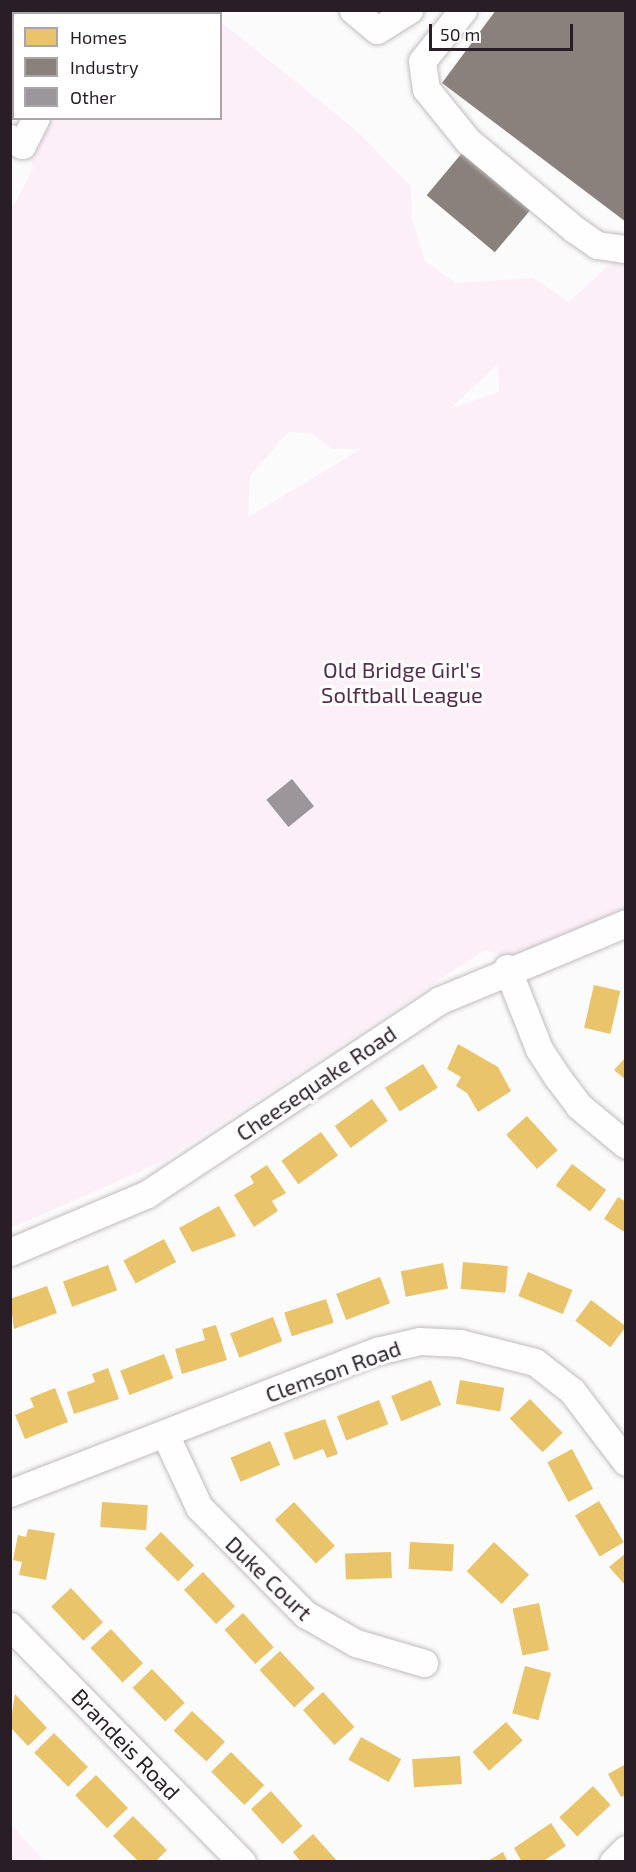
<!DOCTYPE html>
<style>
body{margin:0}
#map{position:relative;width:636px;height:1872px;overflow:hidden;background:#fbfbfb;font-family:"Exo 2",sans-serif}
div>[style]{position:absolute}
.green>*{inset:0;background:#fdeff8}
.homes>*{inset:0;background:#e9c46a;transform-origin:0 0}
.industry>*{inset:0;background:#8a817c;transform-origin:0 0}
.building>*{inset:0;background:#9b969a;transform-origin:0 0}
.roads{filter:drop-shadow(0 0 2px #c1bbbf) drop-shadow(0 0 2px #c1bbbf)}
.minor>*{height:27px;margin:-13.5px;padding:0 13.5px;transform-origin:13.5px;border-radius:13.5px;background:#fefefe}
span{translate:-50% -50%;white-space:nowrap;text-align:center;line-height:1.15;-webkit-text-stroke:6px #fff;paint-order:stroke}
.park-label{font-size:22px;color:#582c4e}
.street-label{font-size:22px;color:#2a1e26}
.frame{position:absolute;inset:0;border:12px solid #2a1e26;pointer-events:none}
.legend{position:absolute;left:12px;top:12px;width:210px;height:108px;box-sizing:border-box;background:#fff;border:2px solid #aaa5a8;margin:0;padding:8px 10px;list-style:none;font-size:18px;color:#2a1e26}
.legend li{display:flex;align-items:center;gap:12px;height:30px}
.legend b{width:30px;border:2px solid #aaa5a8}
.scale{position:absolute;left:429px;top:24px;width:144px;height:27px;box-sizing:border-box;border:3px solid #2a1e26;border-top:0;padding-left:8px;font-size:18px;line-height:21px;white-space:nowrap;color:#2a1e26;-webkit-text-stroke:4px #fff;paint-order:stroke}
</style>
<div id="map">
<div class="green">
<div style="clip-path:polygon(72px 10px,206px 10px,210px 13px,72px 14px)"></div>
<div style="clip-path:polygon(evenodd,221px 22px,357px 131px,411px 186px,412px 219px,425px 261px,456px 283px,533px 278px,569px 302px,626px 249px,625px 923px,507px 968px,498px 954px,485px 950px,164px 1161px,11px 1228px,10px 212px,34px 167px,22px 145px,36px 119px,220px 118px,221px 22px,498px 363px,499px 392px,449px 409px,475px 386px,498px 363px,221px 22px,288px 432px,311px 433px,332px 449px,361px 449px,248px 517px,250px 476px,288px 432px)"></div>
<div style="clip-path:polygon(10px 1824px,11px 1824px,44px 1861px,11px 1861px)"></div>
</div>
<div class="homes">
<div style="left:594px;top:985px;width:27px;height:44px;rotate:13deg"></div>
<div style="clip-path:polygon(458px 1044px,498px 1067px,511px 1091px,478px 1112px,467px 1093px,456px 1086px,461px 1077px,447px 1069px)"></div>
<div style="clip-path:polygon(626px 1057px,626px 1080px,614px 1070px)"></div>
<div style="left:423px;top:1064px;width:28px;height:45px;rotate:58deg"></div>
<div style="left:372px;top:1099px;width:27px;height:46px;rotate:54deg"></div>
<div style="left:527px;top:1116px;width:46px;height:28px;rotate:48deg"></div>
<div style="left:321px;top:1132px;width:29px;height:49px;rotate:54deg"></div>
<div style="left:572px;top:1164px;width:43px;height:27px;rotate:37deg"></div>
<div style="clip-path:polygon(267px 1165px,286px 1193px,272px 1201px,278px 1211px,254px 1227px,234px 1195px,254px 1183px,250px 1176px)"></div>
<div style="clip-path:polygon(618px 1197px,626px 1202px,626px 1233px,604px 1219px)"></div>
<div style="clip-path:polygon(219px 1206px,236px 1236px,192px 1252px,179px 1228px)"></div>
<div style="left:164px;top:1239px;width:26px;height:46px;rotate:62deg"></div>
<div style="left:463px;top:1262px;width:45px;height:27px;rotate:5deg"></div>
<div style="left:443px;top:1263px;width:26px;height:43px;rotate:79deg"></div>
<div style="left:108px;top:1265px;width:27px;height:48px;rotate:70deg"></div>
<div style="left:528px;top:1272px;width:48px;height:26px;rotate:22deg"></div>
<div style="left:380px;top:1277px;width:28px;height:47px;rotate:69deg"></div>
<div style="clip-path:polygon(47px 1286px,57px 1313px,14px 1329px,10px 1299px)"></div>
<div style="left:326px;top:1299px;width:25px;height:44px;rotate:72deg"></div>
<div style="left:591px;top:1300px;width:44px;height:26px;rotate:37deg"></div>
<div style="left:273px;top:1317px;width:26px;height:46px;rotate:69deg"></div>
<div style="clip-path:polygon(216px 1325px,227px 1360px,182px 1374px,175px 1349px,205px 1340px,202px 1329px)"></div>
<div style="left:164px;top:1354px;width:26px;height:47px;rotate:69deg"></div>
<div style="clip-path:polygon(108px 1368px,119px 1399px,74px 1414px,67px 1392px,95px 1382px,92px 1374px)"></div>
<div style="left:431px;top:1380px;width:27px;height:43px;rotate:68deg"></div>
<div style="left:460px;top:1380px;width:45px;height:24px;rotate:10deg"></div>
<div style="clip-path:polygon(55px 1388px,68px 1422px,25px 1439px,15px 1415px,34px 1407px,30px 1398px)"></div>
<div style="left:530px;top:1399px;width:47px;height:28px;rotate:46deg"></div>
<div style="left:379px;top:1400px;width:26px;height:45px;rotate:69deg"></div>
<div style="clip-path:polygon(325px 1419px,338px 1454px,327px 1458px,323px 1449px,294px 1460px,284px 1433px)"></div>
<div style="left:270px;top:1441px;width:26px;height:43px;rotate:67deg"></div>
<div style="left:572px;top:1449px;width:45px;height:28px;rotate:62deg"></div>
<div style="left:599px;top:1501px;width:48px;height:28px;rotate:59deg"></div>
<div style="left:102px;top:1502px;width:46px;height:25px;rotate:4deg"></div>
<div style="left:294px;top:1502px;width:60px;height:26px;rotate:47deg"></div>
<div style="clip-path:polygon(28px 1529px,55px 1533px,46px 1580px,19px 1575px,22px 1562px,13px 1560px,18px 1535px,26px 1537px)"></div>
<div style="left:161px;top:1532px;width:47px;height:23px;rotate:45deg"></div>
<div style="left:410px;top:1542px;width:44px;height:27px;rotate:3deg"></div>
<div style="left:494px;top:1542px;width:48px;height:40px;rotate:43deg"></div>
<div style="left:391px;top:1552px;width:26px;height:46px;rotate:88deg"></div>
<div style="clip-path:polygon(626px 1553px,626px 1586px,609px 1567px)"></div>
<div style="left:203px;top:1572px;width:47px;height:26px;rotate:47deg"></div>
<div style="left:71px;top:1588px;width:47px;height:27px;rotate:47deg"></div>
<div style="left:539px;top:1603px;width:48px;height:27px;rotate:78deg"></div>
<div style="left:243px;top:1613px;width:46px;height:25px;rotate:48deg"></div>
<div style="left:111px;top:1629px;width:47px;height:28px;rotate:47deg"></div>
<div style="left:280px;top:1651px;width:51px;height:28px;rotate:47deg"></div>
<div style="left:525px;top:1666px;width:27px;height:49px;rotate:15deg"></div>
<div style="left:152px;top:1669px;width:47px;height:27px;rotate:46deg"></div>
<div style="left:323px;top:1692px;width:47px;height:27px;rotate:48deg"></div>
<div style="clip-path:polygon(15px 1694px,47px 1728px,28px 1746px,10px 1727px)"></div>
<div style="left:192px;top:1711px;width:45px;height:27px;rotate:43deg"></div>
<div style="left:506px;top:1722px;width:25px;height:45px;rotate:48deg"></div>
<div style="left:54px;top:1733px;width:48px;height:28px;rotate:45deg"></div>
<div style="left:361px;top:1737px;width:46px;height:26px;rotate:29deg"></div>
<div style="left:231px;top:1752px;width:47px;height:28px;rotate:45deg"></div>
<div style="left:460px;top:1756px;width:28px;height:48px;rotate:86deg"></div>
<div style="clip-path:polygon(626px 1764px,626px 1795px,621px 1797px,608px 1774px)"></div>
<div style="left:96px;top:1775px;width:46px;height:29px;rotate:46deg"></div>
<div style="left:593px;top:1786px;width:26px;height:46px;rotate:47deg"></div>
<div style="left:271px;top:1791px;width:47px;height:27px;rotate:48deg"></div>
<div style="clip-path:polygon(133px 1816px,167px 1850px,155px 1862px,139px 1862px,113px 1836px)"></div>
<div style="clip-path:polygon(551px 1823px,566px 1846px,542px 1862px,522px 1862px,514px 1848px)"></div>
<div style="clip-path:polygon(313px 1834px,338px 1862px,301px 1862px,293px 1852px)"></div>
<div style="clip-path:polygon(503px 1852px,508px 1862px,486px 1862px)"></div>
</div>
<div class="industry">
<div style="clip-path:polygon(496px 10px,626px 10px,626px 222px,442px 83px)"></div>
<div style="left:462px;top:153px;width:89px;height:55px;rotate:40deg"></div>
</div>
<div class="building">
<div style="left:292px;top:779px;width:35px;height:33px;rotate:51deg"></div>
</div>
<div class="roads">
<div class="minor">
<div style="left:42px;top:10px;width:26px"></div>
<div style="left:353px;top:10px;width:31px;rotate:40deg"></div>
<div style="left:377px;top:30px;width:38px;rotate:-32deg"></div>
<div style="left:463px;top:10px;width:65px;rotate:128.8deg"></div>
<div style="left:422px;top:61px;width:28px;rotate:82deg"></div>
<div style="left:426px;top:89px;width:67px;rotate:51.1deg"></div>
<div style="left:468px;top:141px;width:138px;rotate:39.7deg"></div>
<div style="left:574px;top:229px;width:28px;rotate:35deg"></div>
<div style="left:597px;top:245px;width:29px;rotate:8deg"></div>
<div style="left:10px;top:78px;width:6px;rotate:-51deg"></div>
<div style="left:10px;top:138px;width:14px;rotate:30deg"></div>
<div style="left:22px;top:145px;width:30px;rotate:-63deg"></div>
<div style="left:507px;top:968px;width:87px;rotate:68.4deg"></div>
<div style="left:539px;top:1049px;width:35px;rotate:57deg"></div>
<div style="left:558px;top:1078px;width:35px;rotate:53deg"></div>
<div style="left:579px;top:1106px;width:61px;rotate:39.7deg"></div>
<div style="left:10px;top:1252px;width:149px;rotate:-22.9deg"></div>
<div style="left:147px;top:1194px;width:351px;rotate:-33.5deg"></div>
<div style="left:440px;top:1000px;width:201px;rotate:-22.5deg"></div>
<div style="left:165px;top:1434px;width:81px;rotate:65deg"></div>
<div style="left:199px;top:1507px;width:151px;rotate:45.3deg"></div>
<div style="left:305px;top:1614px;width:59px;rotate:29.6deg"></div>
<div style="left:356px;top:1643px;width:71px;rotate:16.4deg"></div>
<div style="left:10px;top:1493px;width:394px;rotate:-21.2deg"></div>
<div style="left:377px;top:1351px;width:43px;rotate:-13.4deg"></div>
<div style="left:419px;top:1341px;width:41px;rotate:2.8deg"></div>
<div style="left:460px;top:1343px;width:77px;rotate:14.2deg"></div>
<div style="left:535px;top:1362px;width:47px;rotate:38.1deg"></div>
<div style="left:572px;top:1391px;width:89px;rotate:52.7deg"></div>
<div style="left:10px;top:1626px;width:331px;rotate:45.5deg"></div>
<div style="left:613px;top:1862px;width:18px;rotate:-45deg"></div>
</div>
</div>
<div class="park-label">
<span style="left:402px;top:682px">Old Bridge Girl's<br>Solftball League</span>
</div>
<div class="street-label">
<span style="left:316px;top:1083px;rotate:-34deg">Cheesequake Road</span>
<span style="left:333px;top:1371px;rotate:-20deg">Clemson Road</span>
<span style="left:269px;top:1578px;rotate:44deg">Duke Court</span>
<span style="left:126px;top:1744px;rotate:46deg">Brandeis Road</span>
</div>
<div class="frame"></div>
<ul class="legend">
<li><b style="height:16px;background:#e9c46a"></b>Homes</li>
<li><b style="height:16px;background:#8a817c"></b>Industry</li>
<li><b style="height:16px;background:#9b969a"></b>Other</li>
</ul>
<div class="scale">50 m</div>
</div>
